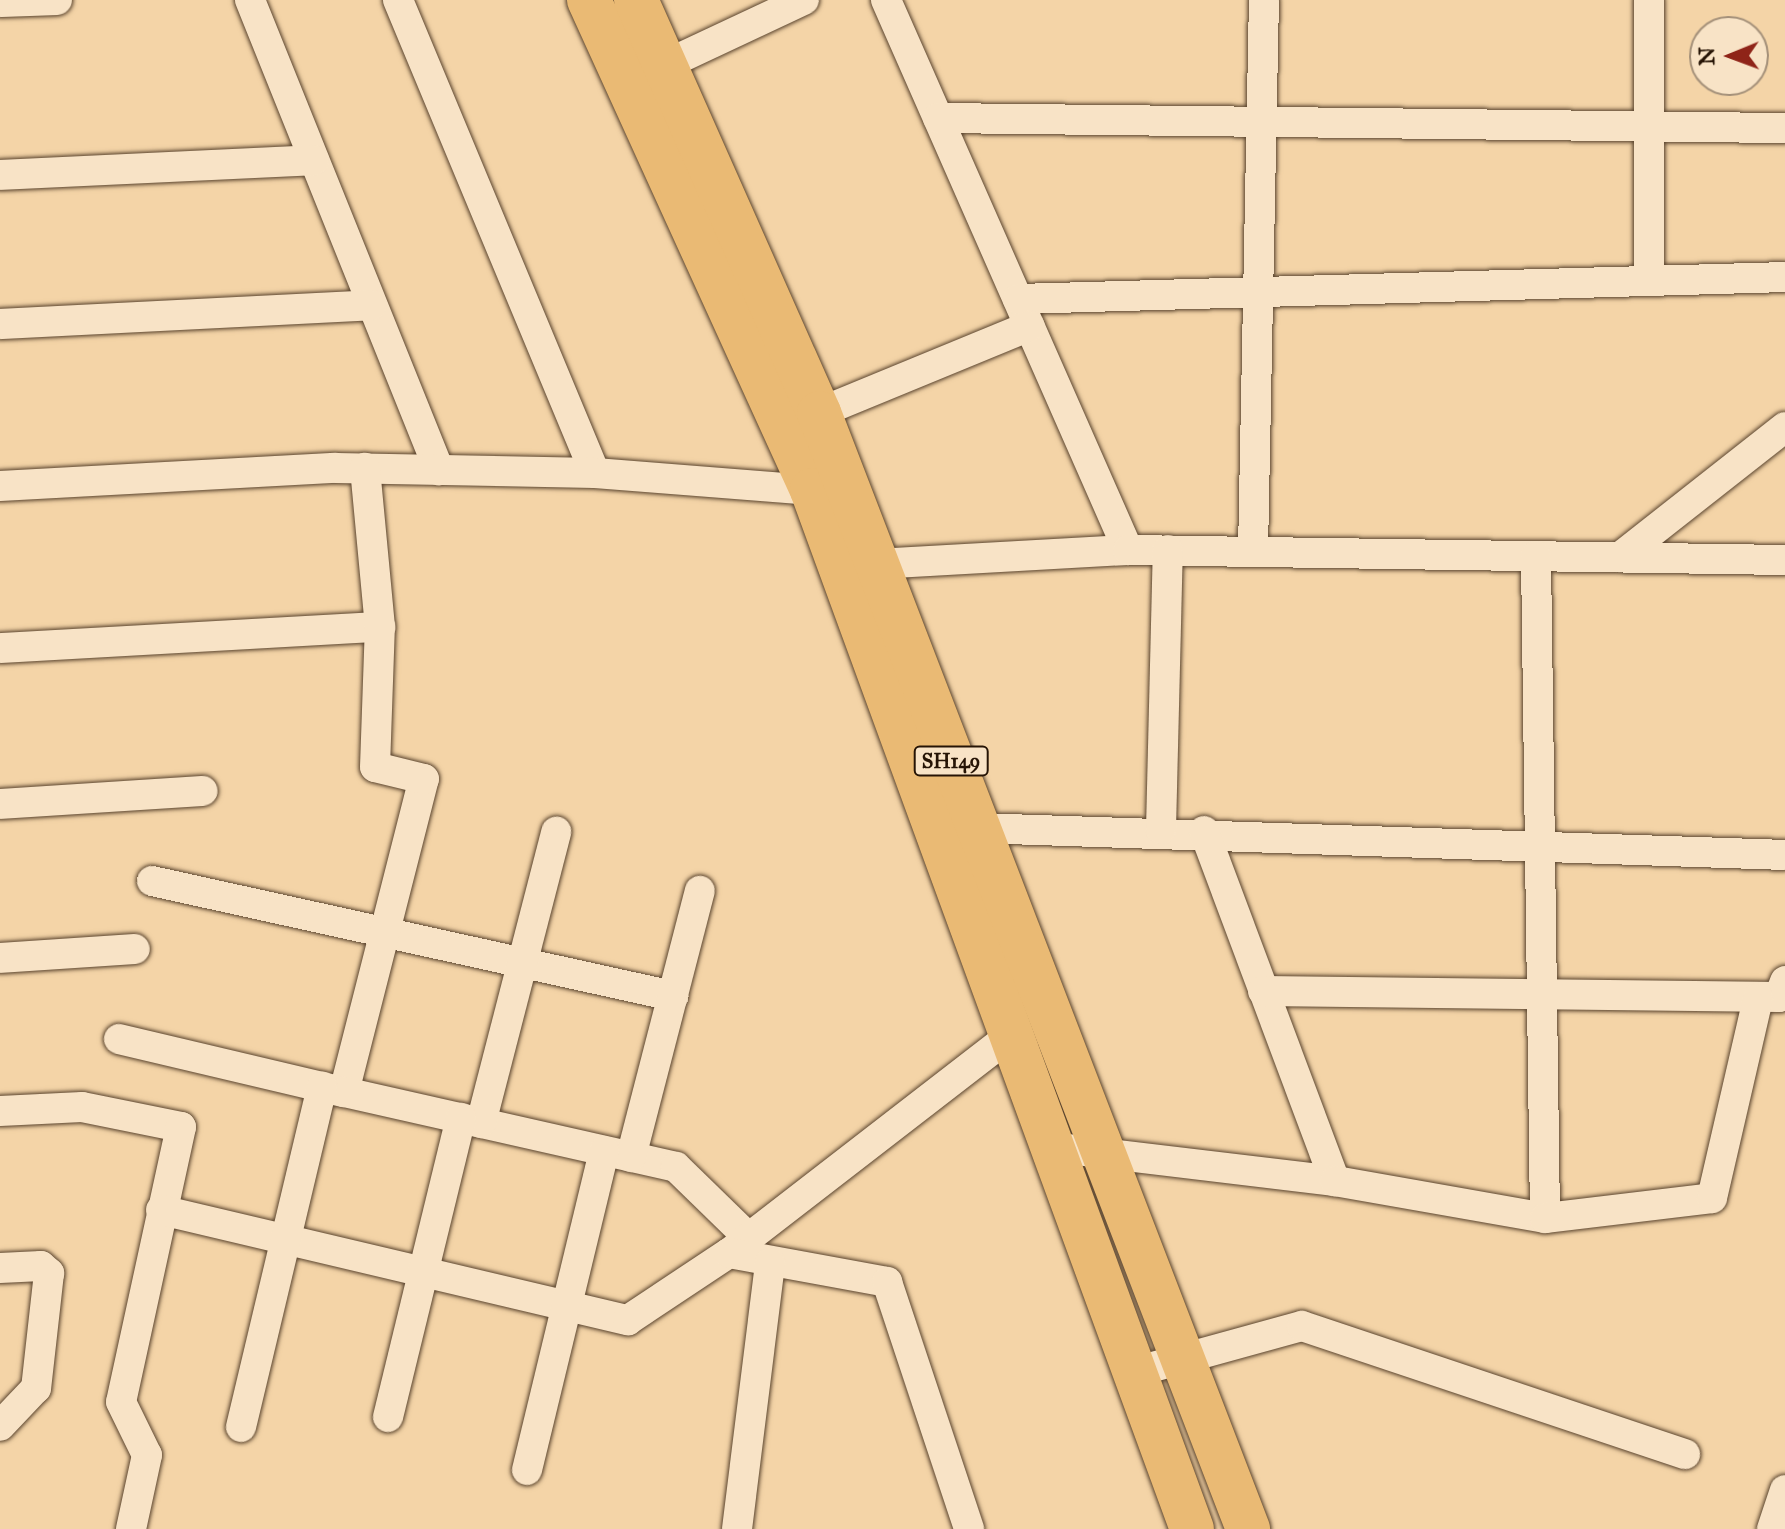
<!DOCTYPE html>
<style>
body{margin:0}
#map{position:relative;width:1785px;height:1529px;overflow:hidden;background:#f4d4a7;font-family:"IM FELL Great Primer",serif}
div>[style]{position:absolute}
.roads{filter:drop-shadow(0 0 2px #5a442e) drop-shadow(0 0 2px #5a442e)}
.minor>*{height:30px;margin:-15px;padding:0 15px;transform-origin:15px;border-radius:15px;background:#f8e3c6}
.primary>*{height:44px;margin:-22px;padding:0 22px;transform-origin:22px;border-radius:22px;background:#eaba74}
span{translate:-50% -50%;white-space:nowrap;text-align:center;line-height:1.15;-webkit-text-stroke:8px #f8e3c6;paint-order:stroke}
.shield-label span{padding:2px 6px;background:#f8e3c6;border:2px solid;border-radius:6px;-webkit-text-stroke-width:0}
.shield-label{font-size:20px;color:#261405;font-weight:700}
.north{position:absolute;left:1689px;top:16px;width:80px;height:80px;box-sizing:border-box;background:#f8e3c6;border:2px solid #a49079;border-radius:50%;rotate:269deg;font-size:22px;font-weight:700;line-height:32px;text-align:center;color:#261405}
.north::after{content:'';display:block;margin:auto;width:28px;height:36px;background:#8f2418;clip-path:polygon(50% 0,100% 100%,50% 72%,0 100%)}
</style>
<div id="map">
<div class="roads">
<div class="minor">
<div style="left:250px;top:0;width:507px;rotate:68.09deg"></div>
<div style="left:398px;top:0;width:512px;rotate:67.39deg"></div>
<div style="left:886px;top:0;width:601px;rotate:66.25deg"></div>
<div style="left:0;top:2px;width:57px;rotate:-2deg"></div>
<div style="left:650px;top:72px;width:170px;rotate:-25.1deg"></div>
<div style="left:938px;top:118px;width:847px;rotate:0.68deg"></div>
<div style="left:0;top:175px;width:314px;rotate:-2.7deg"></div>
<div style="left:1649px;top:280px;width:280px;rotate:-90deg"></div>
<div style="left:1018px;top:299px;width:767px;rotate:-1.64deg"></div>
<div style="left:0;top:324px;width:372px;rotate:-2.9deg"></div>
<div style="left:804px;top:419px;width:244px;rotate:-22.4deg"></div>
<div style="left:0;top:486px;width:336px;rotate:-3.1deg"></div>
<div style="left:336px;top:468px;width:259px;rotate:1.1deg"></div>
<div style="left:595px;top:473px;width:218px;rotate:4.5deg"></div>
<div style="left:1253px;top:551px;width:551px;rotate:-88.86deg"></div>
<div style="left:1620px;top:557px;width:210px;rotate:-38.2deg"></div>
<div style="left:876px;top:564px;width:252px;rotate:-3.2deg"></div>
<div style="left:1128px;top:550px;width:657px;rotate:0.87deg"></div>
<div style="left:0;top:648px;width:381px;rotate:-3.2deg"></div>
<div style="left:0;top:804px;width:203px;rotate:-3.7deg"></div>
<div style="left:977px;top:828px;width:808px;rotate:1.91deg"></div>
<div style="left:1161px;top:829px;width:279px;rotate:-88.6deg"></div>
<div style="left:1204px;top:831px;width:374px;rotate:69.5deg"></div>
<div style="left:152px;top:881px;width:534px;rotate:12.45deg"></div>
<div style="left:0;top:958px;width:135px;rotate:-3.8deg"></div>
<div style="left:1263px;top:991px;width:516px;rotate:0.67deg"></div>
<div style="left:1779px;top:997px;width:17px;rotate:-69deg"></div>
<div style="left:119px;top:1039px;width:231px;rotate:13.3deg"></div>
<div style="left:344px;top:1092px;width:323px;rotate:-75.7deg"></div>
<div style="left:424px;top:779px;width:50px;rotate:-166.2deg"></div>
<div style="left:375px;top:767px;width:140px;rotate:-88deg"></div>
<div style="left:380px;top:627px;width:160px;rotate:-95.4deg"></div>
<div style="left:344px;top:1092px;width:340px;rotate:12.7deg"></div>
<div style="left:676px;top:1167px;width:100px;rotate:44.2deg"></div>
<div style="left:0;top:1111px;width:82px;rotate:-2.8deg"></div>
<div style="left:82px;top:1107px;width:101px;rotate:11.4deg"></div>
<div style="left:181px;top:1127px;width:281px;rotate:102.3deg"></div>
<div style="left:121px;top:1402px;width:59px;rotate:63.9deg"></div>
<div style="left:147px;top:1455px;width:76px;rotate:102.2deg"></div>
<div style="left:481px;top:1123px;width:301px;rotate:-75.5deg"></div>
<div style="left:1050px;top:1147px;width:287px;rotate:6.8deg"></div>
<div style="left:1335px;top:1181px;width:213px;rotate:10deg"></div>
<div style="left:1545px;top:1218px;width:662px;rotate:-90.78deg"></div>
<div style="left:631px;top:1157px;width:275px;rotate:-75.5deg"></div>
<div style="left:161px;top:1210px;width:480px;rotate:13.3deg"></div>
<div style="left:628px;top:1320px;width:121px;rotate:-33.6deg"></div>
<div style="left:729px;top:1253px;width:355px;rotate:-37.7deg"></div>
<div style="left:1545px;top:1218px;width:168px;rotate:-6.8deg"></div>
<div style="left:1712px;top:1198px;width:205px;rotate:-77deg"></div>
<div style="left:729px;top:1253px;width:161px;rotate:10.4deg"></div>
<div style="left:887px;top:1282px;width:260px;rotate:71.6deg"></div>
<div style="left:0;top:1268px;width:41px;rotate:-2.8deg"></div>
<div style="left:41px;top:1266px;width:11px;rotate:41deg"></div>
<div style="left:49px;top:1273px;width:116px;rotate:96.4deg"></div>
<div style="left:36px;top:1388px;width:52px;rotate:133.5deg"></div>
<div style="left:1131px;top:1373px;width:177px;rotate:-15.4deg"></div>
<div style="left:1302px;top:1326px;width:404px;rotate:18.5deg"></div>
<div style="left:388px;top:1417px;width:308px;rotate:-76.3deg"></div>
<div style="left:241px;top:1427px;width:350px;rotate:-76.6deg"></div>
<div style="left:527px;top:1470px;width:328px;rotate:-76.4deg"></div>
<div style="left:737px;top:1529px;width:268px;rotate:-82.9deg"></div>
<div style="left:1772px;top:1529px;width:41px;rotate:-71.6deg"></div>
</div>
<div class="primary">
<div style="left:589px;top:0;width:538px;rotate:65.53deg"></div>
<div style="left:812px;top:490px;width:1106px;rotate:69.91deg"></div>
<div style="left:636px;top:0;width:452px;rotate:66.1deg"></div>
<div style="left:819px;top:413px;width:1196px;rotate:68.97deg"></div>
</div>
</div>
<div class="shield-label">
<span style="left:951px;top:761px">SH149</span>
</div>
<div class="north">N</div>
</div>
